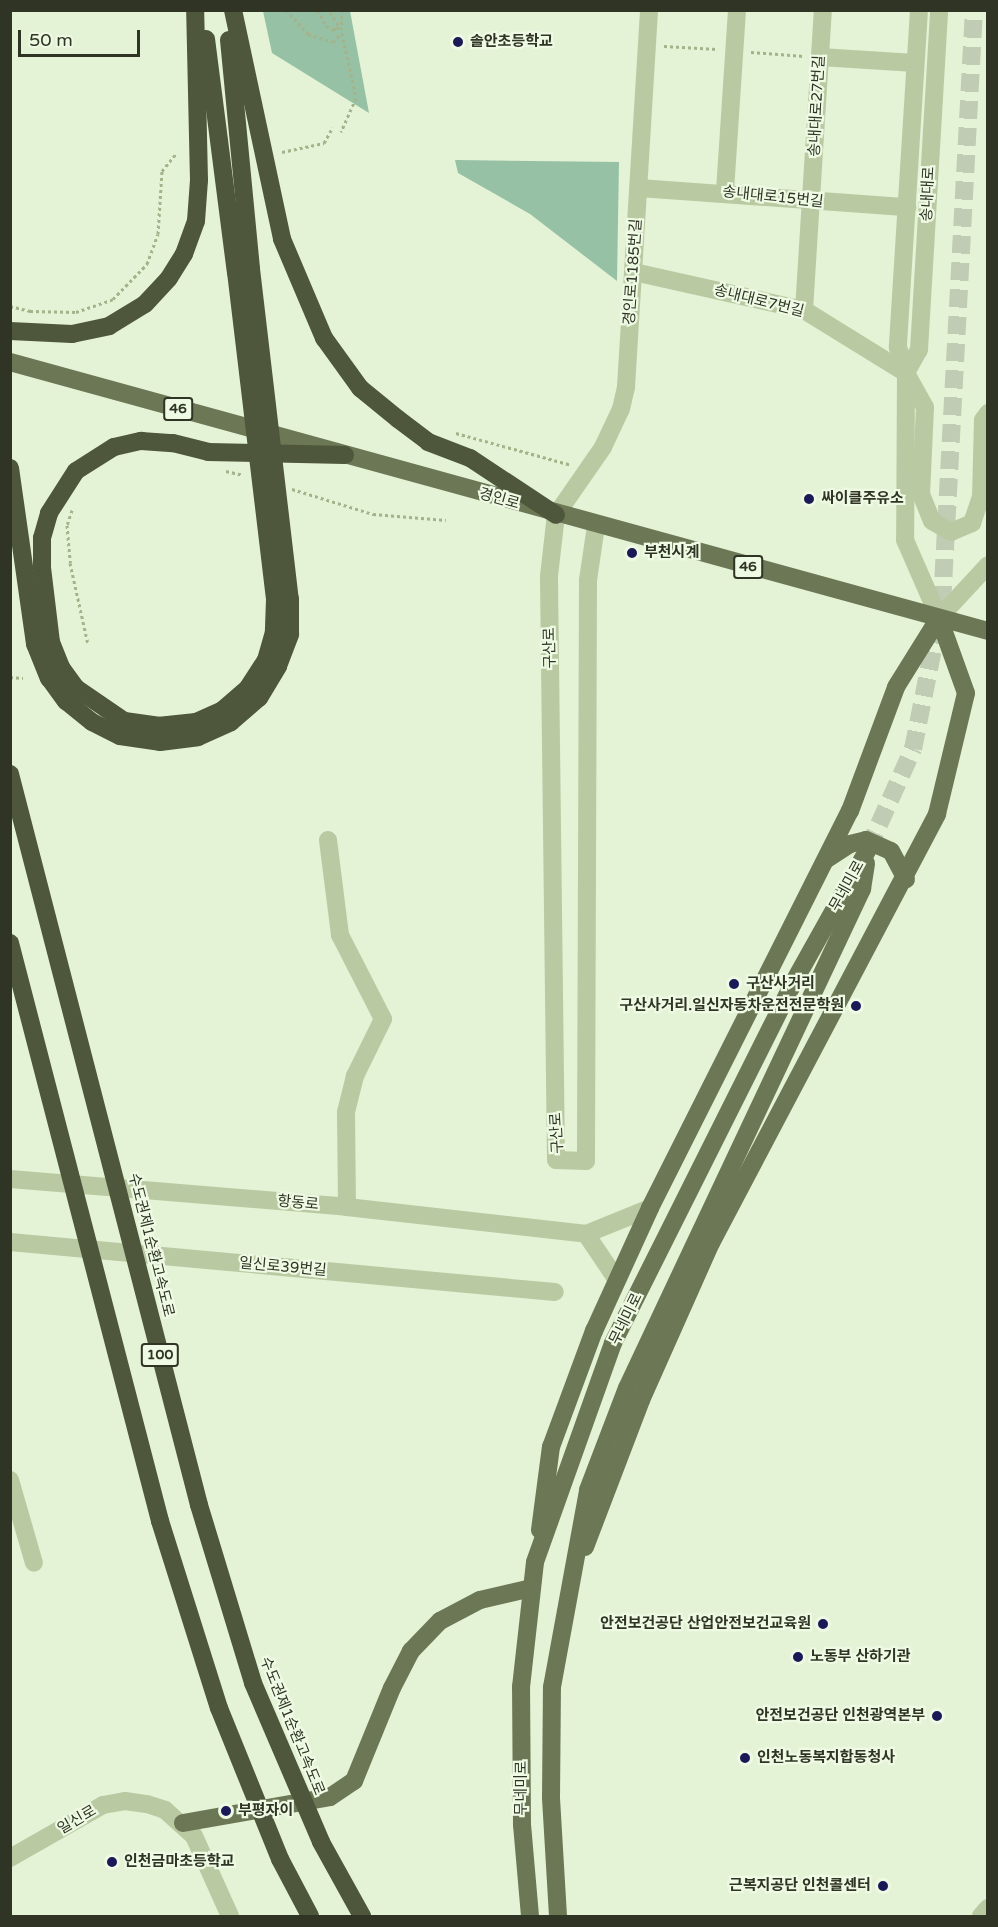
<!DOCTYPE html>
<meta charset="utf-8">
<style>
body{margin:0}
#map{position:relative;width:998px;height:1927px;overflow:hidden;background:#e4f2d6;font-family:"Varela Round","Noto Sans KR",sans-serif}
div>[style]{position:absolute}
.green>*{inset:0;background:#96c1a4}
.minor-tunnel>*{height:18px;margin-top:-9px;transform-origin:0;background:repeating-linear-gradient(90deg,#c0ccb3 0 18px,transparent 0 27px)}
.path>*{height:3px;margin-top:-1.5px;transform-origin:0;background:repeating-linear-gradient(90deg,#a3b38a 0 3px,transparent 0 6px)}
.minor>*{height:18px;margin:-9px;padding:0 9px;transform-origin:9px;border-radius:9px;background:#b9caa2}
.major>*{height:18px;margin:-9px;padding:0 9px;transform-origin:9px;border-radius:9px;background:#6c7755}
.highway>*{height:18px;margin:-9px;padding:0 9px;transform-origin:9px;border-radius:9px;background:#4e563b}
.highway-bridge>*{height:18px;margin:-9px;padding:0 9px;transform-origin:9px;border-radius:9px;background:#4e563b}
.dots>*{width:16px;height:16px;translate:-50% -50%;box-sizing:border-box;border:3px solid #eefae3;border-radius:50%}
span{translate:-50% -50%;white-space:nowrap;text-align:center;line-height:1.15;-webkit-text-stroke:4.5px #eefae3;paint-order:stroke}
.shield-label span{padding:2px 4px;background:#eefae3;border:2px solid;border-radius:4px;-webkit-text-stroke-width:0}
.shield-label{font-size:14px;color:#303425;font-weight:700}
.poi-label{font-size:15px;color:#303425;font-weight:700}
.left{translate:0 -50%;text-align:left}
.right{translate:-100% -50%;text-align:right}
.street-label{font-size:15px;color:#303425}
.frame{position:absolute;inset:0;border:12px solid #303425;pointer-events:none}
.scale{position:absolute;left:18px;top:30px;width:122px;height:27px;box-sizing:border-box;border:3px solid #303425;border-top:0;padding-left:8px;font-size:18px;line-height:21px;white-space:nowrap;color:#303425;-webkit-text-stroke:4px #eefae3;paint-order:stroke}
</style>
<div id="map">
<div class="green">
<div style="clip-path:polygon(263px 11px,350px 11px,369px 113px,272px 53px)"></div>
<div style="clip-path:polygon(455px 160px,619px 162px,617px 281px,530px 214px,458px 173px)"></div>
</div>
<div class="minor-tunnel">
<div style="left:868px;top:849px;width:110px;rotate:-65.8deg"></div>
<div style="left:913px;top:749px;width:148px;rotate:-78.7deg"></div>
<div style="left:942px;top:604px;width:595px;rotate:-86.92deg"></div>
</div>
<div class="path">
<div style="left:286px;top:10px;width:33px;rotate:47deg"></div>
<div style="left:308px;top:34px;width:26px;rotate:18deg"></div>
<div style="left:333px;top:42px;width:13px;rotate:-45deg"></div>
<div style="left:342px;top:33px;width:66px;rotate:77.8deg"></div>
<div style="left:356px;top:98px;width:37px;rotate:114deg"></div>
<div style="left:318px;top:10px;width:18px;rotate:63deg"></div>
<div style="left:326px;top:26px;width:9px;rotate:27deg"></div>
<div style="left:334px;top:30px;width:6px;rotate:-51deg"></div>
<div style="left:338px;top:25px;width:17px;rotate:-121deg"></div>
<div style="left:336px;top:27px;width:6px;rotate:31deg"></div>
<div style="left:341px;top:30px;width:20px;rotate:-87deg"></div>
<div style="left:664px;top:46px;width:53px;rotate:3.2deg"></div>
<div style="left:751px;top:52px;width:53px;rotate:4.3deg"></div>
<div style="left:282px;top:152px;width:43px;rotate:-12.1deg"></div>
<div style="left:324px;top:143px;width:18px;rotate:-61deg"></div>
<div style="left:10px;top:306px;width:21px;rotate:14deg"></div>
<div style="left:30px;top:311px;width:46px;rotate:1.2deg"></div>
<div style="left:76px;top:312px;width:39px;rotate:-19deg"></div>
<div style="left:113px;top:299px;width:49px;rotate:-45.8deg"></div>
<div style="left:147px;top:264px;width:32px;rotate:-70deg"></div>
<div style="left:158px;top:234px;width:63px;rotate:-86.4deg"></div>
<div style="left:162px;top:171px;width:22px;rotate:-51deg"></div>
<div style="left:456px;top:433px;width:119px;rotate:15.5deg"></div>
<div style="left:226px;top:471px;width:17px;rotate:13deg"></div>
<div style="left:292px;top:489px;width:85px;rotate:17.2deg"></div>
<div style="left:373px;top:514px;width:73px;rotate:4.7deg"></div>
<div style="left:72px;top:510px;width:16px;rotate:108deg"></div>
<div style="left:67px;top:525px;width:38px;rotate:85deg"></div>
<div style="left:70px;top:563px;width:83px;rotate:77.5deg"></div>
<div style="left:10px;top:677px;width:13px;rotate:4deg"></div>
</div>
<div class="minor">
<div style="left:919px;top:10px;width:338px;rotate:93.6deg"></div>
<div style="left:898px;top:347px;width:27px;rotate:73deg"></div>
<div style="left:906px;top:373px;width:167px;rotate:90.3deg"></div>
<div style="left:905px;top:540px;width:85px;rotate:66.4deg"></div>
<div style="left:939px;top:618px;width:72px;rotate:-47.2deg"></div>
<div style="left:820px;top:57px;width:95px;rotate:3.6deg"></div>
<div style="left:639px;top:188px;width:269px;rotate:4.1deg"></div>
<div style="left:725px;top:191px;width:181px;rotate:-86.2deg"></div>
<div style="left:634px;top:272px;width:174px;rotate:12.6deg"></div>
<div style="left:804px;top:310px;width:120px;rotate:31.7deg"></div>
<div style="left:906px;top:373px;width:39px;rotate:61deg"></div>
<div style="left:925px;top:407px;width:87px;rotate:92.6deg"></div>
<div style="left:921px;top:494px;width:29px;rotate:68deg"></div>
<div style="left:932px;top:521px;width:22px;rotate:30deg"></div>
<div style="left:951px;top:532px;width:23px;rotate:-23deg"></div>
<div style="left:972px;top:523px;width:28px;rotate:-71deg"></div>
<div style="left:981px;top:497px;width:77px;rotate:-88.5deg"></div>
<div style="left:983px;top:420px;width:9px;rotate:-54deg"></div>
<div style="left:804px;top:310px;width:301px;rotate:-86.4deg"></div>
<div style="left:906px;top:373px;width:26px;rotate:-61deg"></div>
<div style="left:919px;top:350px;width:341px;rotate:-86.6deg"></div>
<div style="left:596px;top:526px;width:55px;rotate:98.4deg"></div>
<div style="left:588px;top:580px;width:581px;rotate:90.2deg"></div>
<div style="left:586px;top:1161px;width:30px;rotate:-178deg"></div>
<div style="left:556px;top:1160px;width:584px;rotate:-90.69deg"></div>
<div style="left:549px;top:576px;width:61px;rotate:-83.5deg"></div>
<div style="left:556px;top:515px;width:83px;rotate:-55.3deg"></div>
<div style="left:603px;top:447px;width:42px;rotate:-64.7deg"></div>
<div style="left:621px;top:409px;width:23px;rotate:-77deg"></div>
<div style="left:626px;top:387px;width:378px;rotate:-86.5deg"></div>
<div style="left:328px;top:840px;width:96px;rotate:82.8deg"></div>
<div style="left:340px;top:935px;width:94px;rotate:62.9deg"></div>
<div style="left:383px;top:1019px;width:64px;rotate:116.2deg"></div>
<div style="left:355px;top:1076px;width:37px;rotate:104deg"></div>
<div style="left:346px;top:1112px;width:95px;rotate:89.4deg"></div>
<div style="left:10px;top:1179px;width:338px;rotate:4.7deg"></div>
<div style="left:347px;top:1207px;width:241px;rotate:6.4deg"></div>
<div style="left:586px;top:1234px;width:69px;rotate:-22.1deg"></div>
<div style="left:586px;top:1234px;width:55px;rotate:56deg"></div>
<div style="left:10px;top:1242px;width:547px;rotate:5.24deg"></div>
<div style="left:10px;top:1480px;width:86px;rotate:73.9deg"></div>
<div style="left:10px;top:1858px;width:107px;rotate:-29.7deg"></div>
<div style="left:103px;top:1805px;width:22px;rotate:-10deg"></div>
<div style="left:125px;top:1801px;width:22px;rotate:8deg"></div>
<div style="left:147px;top:1804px;width:19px;rotate:18deg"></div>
<div style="left:165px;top:1810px;width:39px;rotate:42deg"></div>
<div style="left:194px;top:1836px;width:88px;rotate:65.8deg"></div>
<div style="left:981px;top:1916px;width:11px;rotate:-49deg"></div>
</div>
<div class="major">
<div style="left:10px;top:362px;width:1014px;rotate:15.38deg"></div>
<div style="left:827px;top:859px;width:27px;rotate:-33deg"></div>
<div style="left:850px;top:844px;width:16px;rotate:-14deg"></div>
<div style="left:866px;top:840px;width:27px;rotate:24deg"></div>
<div style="left:891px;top:851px;width:32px;rotate:62deg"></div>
<div style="left:540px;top:1530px;width:84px;rotate:-82.5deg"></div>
<div style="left:551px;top:1447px;width:124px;rotate:-69.7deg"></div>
<div style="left:594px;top:1331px;width:135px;rotate:-65.5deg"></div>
<div style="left:650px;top:1208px;width:445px;rotate:-63.3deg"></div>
<div style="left:850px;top:811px;width:132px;rotate:-69.6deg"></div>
<div style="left:896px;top:687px;width:81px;rotate:-58.1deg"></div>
<div style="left:585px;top:1547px;width:157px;rotate:-69.1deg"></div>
<div style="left:641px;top:1400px;width:172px;rotate:-66deg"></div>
<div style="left:711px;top:1243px;width:485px;rotate:-62.2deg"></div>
<div style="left:937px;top:814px;width:124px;rotate:-76.5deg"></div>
<div style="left:966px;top:693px;width:80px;rotate:-109.8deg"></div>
<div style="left:183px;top:1823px;width:149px;rotate:-10deg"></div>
<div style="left:330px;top:1797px;width:29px;rotate:-34deg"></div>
<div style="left:354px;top:1781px;width:100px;rotate:-67.8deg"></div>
<div style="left:392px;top:1688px;width:42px;rotate:-62.8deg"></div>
<div style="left:411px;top:1651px;width:42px;rotate:-46deg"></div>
<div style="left:440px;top:1621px;width:45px;rotate:-27.7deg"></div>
<div style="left:480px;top:1600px;width:53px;rotate:-13deg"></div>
<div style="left:530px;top:1916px;width:91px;rotate:-95deg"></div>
<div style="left:522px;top:1825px;width:138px;rotate:-90.4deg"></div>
<div style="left:521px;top:1687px;width:126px;rotate:-83.6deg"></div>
<div style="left:535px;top:1562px;width:232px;rotate:-70.4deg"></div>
<div style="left:613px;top:1343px;width:398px;rotate:-63.4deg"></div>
<div style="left:791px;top:987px;width:158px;rotate:-60.8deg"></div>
<div style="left:558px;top:1916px;width:119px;rotate:-93.4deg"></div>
<div style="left:551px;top:1797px;width:110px;rotate:-89.5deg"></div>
<div style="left:552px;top:1687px;width:200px;rotate:-79.6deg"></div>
<div style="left:588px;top:1490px;width:109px;rotate:-69.1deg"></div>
<div style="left:627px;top:1388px;width:552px;rotate:-64.78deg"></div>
<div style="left:862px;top:889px;width:26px;rotate:-81deg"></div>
</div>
<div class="highway">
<div style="left:233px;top:10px;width:234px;rotate:77.9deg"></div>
<div style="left:282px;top:239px;width:108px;rotate:67deg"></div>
<div style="left:324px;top:338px;width:62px;rotate:54.2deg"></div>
<div style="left:360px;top:388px;width:49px;rotate:39.2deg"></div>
<div style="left:398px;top:419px;width:38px;rotate:37deg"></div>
<div style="left:428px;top:442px;width:45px;rotate:20.9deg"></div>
<div style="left:470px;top:458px;width:103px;rotate:33.5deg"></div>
<div style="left:206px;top:39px;width:235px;rotate:82.7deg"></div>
<div style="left:229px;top:40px;width:230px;rotate:84.5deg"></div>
<div style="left:10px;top:331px;width:62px;rotate:2.8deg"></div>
<div style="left:72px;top:334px;width:38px;rotate:-12deg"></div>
<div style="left:109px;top:326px;width:42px;rotate:-31.4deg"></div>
<div style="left:145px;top:304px;width:35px;rotate:-47deg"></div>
<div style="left:169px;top:278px;width:28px;rotate:-58deg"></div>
<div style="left:184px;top:254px;width:35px;rotate:-70deg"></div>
<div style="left:196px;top:221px;width:41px;rotate:-85.8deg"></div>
<div style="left:199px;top:180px;width:170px;rotate:-91.3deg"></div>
<div style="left:10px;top:468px;width:178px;rotate:81.9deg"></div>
<div style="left:35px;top:644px;width:37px;rotate:68deg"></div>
<div style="left:49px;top:678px;width:29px;rotate:54deg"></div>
<div style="left:66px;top:701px;width:33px;rotate:39deg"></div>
<div style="left:92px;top:722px;width:31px;rotate:27deg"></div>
<div style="left:120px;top:736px;width:40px;rotate:8.5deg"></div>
<div style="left:160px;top:742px;width:38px;rotate:-7deg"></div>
<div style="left:198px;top:737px;width:36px;rotate:-24deg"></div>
<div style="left:231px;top:722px;width:37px;rotate:-41deg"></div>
<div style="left:259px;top:698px;width:37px;rotate:-59deg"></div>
<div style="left:278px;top:666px;width:34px;rotate:-69deg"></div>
<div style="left:290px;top:634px;width:35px;rotate:-90deg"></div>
<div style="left:275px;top:599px;width:33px;rotate:92deg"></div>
<div style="left:274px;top:632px;width:29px;rotate:106deg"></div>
<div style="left:266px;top:660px;width:33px;rotate:123deg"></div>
<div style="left:248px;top:688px;width:33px;rotate:139deg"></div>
<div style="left:223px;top:710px;width:30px;rotate:156deg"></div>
<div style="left:196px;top:722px;width:36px;rotate:174deg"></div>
<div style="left:160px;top:726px;width:36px;rotate:-172deg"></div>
<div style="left:124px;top:721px;width:58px;rotate:-145.5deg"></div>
<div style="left:76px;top:688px;width:26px;rotate:-126deg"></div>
<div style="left:61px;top:667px;width:27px;rotate:-112deg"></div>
<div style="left:51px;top:642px;width:75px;rotate:-96.9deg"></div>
<div style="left:42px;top:568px;width:30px;rotate:-90deg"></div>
<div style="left:42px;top:538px;width:26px;rotate:-74deg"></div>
<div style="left:49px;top:513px;width:50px;rotate:-57.3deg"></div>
<div style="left:76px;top:471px;width:45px;rotate:-32.3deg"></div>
<div style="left:114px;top:447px;width:28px;rotate:-13deg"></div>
<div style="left:141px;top:441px;width:32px;rotate:4deg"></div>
<div style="left:173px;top:443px;width:36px;rotate:14deg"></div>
<div style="left:208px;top:452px;width:137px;rotate:1.3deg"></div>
</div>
<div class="highway-bridge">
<div style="left:251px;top:269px;width:332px;rotate:83.3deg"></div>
<div style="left:236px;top:272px;width:329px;rotate:83.2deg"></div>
<div style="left:10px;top:774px;width:755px;rotate:75.5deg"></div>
<div style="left:199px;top:1505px;width:186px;rotate:73.1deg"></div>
<div style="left:253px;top:1683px;width:173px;rotate:66.8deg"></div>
<div style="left:321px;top:1842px;width:85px;rotate:61deg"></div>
<div style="left:10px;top:943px;width:597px;rotate:75.45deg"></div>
<div style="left:160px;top:1521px;width:196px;rotate:72.5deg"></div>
<div style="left:219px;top:1708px;width:163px;rotate:68deg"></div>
<div style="left:280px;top:1859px;width:64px;rotate:62.2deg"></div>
</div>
<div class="dots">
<div style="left:458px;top:42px;background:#1c1957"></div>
<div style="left:809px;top:499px;background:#1c1957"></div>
<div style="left:632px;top:553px;background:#1c1957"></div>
<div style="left:734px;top:984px;background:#1c1957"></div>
<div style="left:856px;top:1006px;background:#1c1957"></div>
<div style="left:823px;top:1624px;background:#1c1957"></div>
<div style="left:798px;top:1657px;background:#1c1957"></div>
<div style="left:937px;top:1716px;background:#1c1957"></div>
<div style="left:745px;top:1758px;background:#1c1957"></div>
<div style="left:226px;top:1811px;background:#1c1957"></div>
<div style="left:112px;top:1862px;background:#1c1957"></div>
<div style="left:883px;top:1886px;background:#1c1957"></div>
</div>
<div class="shield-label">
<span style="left:178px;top:409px">46</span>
<span style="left:748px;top:567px">46</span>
<span style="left:160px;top:1355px">100</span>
</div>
<div class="poi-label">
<span class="left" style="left:470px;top:42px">솔안초등학교</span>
<span class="left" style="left:821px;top:499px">싸이클주유소</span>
<span class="left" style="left:644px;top:553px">부천시계</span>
<span class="left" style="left:746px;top:984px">구산사거리</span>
<span class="right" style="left:844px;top:1006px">구산사거리.일신자동차운전전문학원</span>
<span class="right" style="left:811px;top:1624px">안전보건공단 산업안전보건교육원</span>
<span class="left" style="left:810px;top:1657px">노동부 산하기관</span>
<span class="right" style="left:925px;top:1716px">안전보건공단 인천광역본부</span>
<span class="left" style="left:757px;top:1758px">인천노동복지합동청사</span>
<span class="left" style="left:238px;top:1811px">부평자이</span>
<span class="left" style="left:124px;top:1862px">인천금마초등학교</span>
<span class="right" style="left:871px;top:1886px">근복지공단 인천콜센터</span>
</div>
<div class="street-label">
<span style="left:817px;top:106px;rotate:-87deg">송내대로27번길</span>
<span style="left:928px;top:194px;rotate:-87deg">송내대로</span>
<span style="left:773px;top:197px;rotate:6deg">송내대로15번길</span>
<span style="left:633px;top:272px;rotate:-86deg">경인로1185번길</span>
<span style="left:759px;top:301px;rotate:14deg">송내대로7번길</span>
<span style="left:499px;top:499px;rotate:16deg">경인로</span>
<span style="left:550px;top:648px;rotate:-91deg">구산로</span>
<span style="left:847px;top:886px;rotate:-61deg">무네미로</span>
<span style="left:557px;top:1133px;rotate:-93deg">구산로</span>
<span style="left:298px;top:1203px;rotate:5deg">항동로</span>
<span style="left:151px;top:1245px;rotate:76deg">수도권제1순환고속도로</span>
<span style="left:283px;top:1267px;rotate:5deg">일신로39번길</span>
<span style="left:626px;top:1319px;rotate:-64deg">무네미로</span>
<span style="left:292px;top:1726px;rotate:68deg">수도권제1순환고속도로</span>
<span style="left:522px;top:1788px;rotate:-90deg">무네미로</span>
<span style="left:77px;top:1820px;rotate:-30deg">일신로</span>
</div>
<div class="frame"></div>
<div class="scale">50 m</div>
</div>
